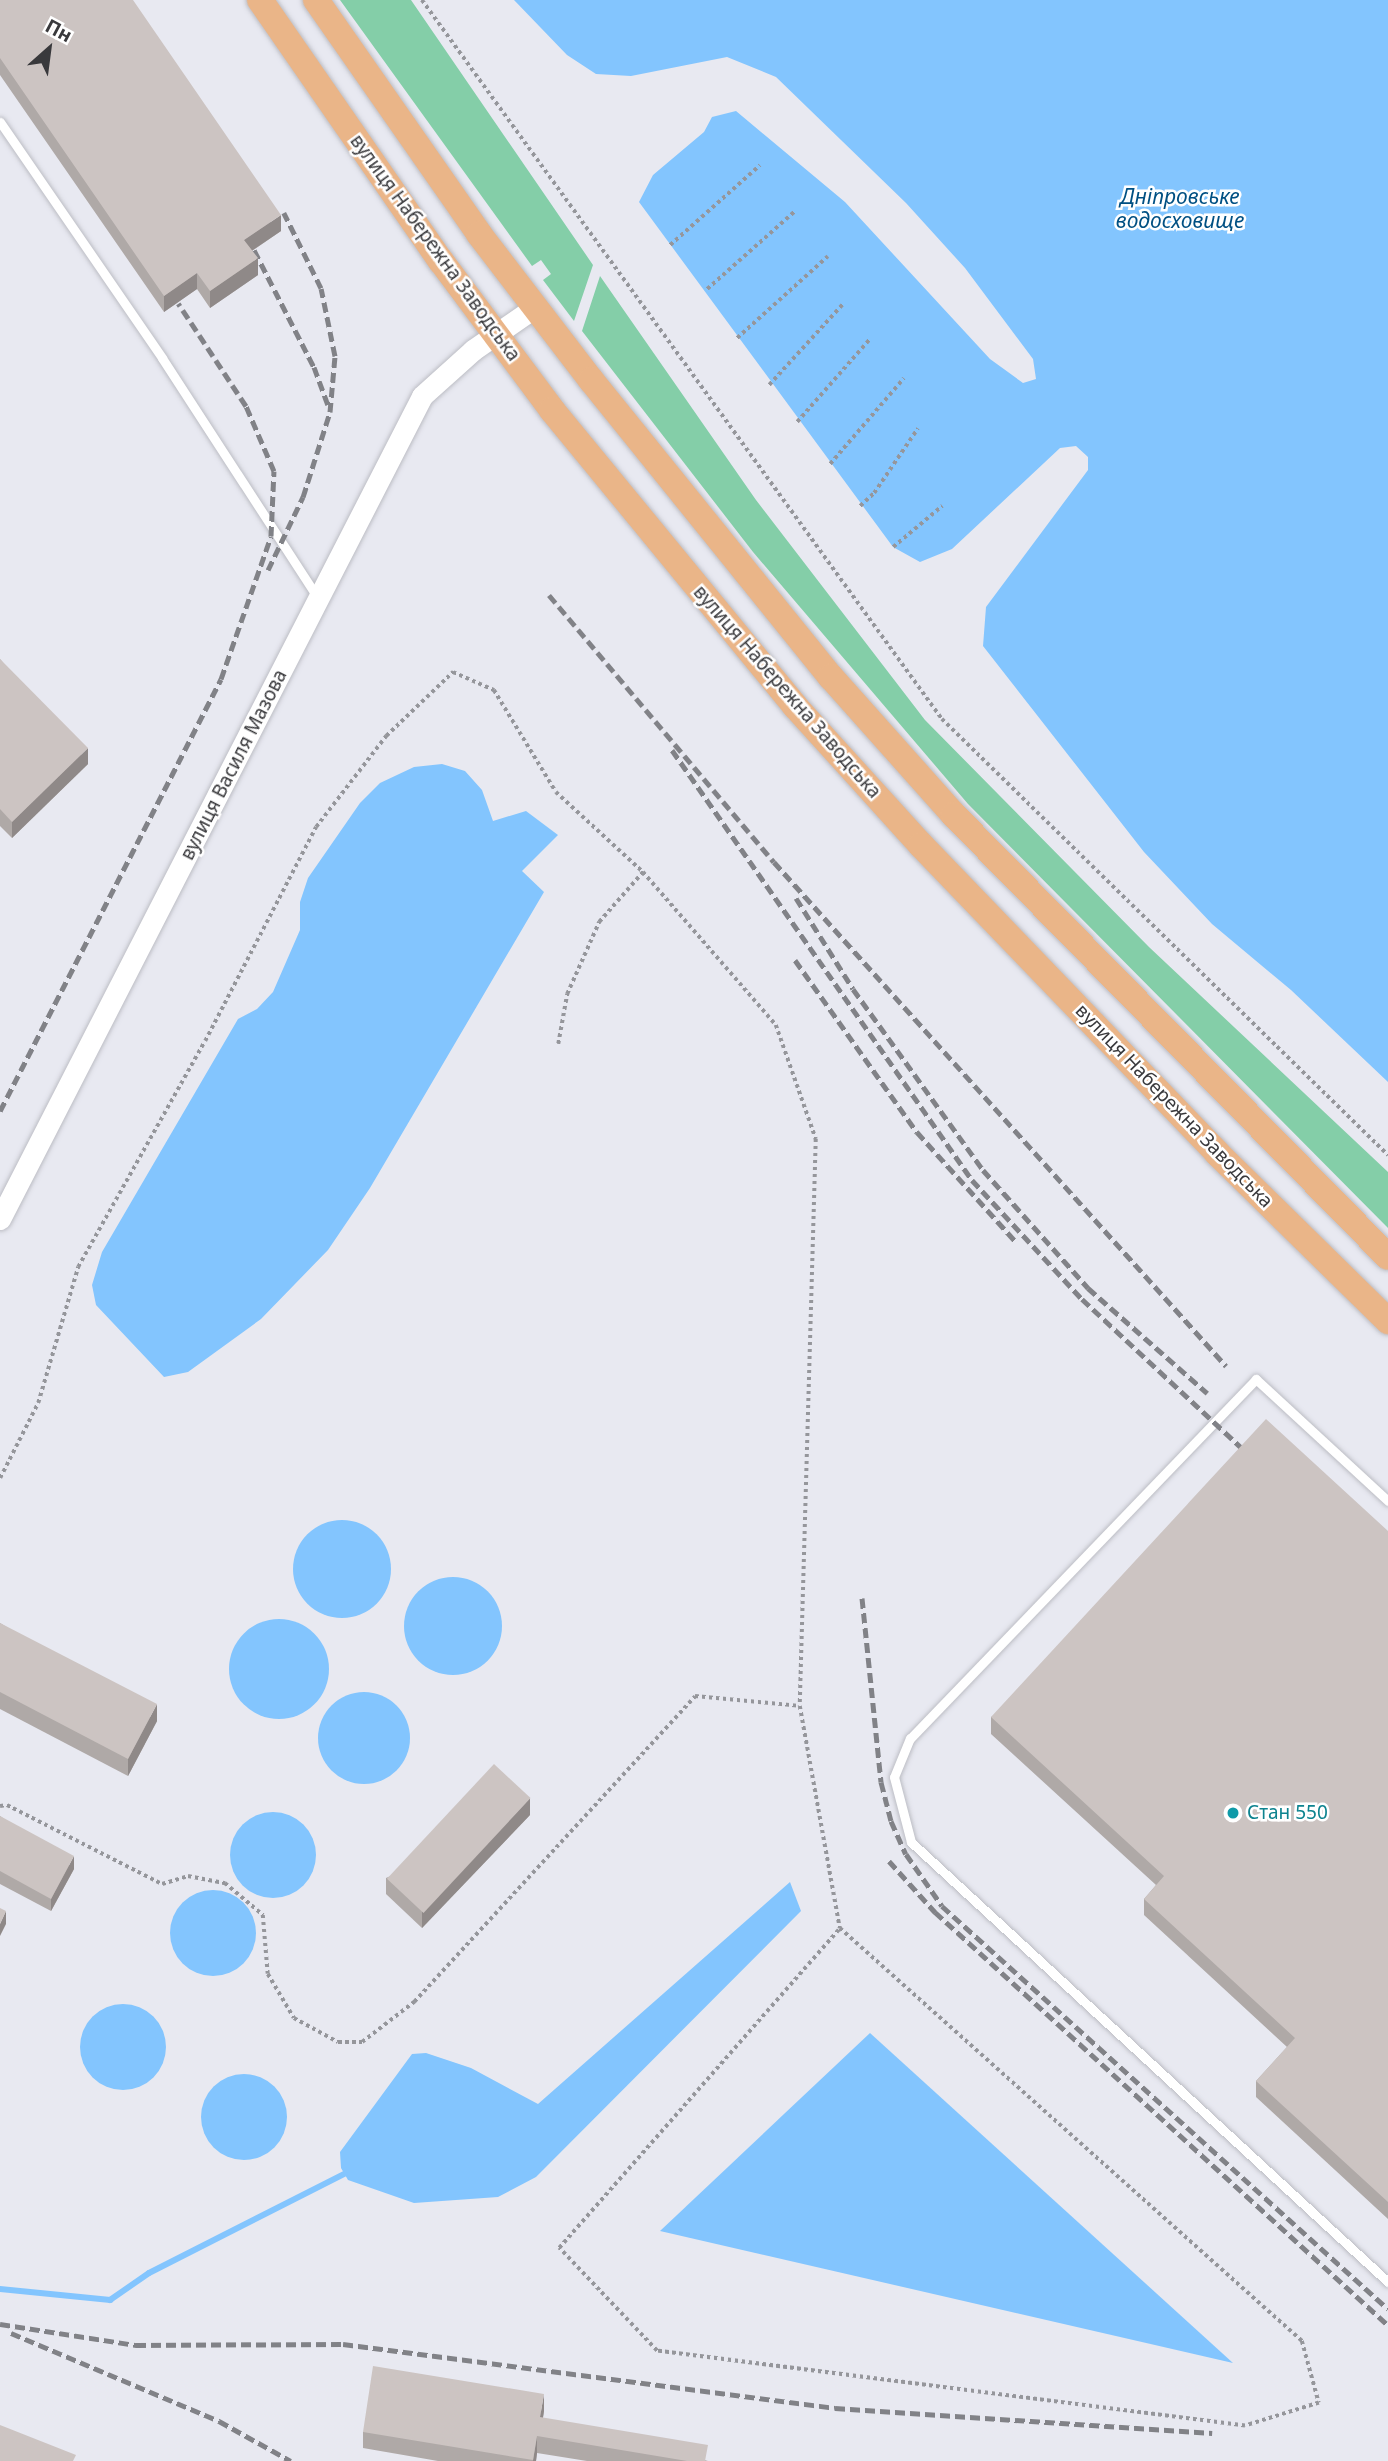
<!DOCTYPE html>
<meta charset="utf-8">
<style>
body{margin:0}
#map{position:relative;width:1388px;height:2461px;overflow:hidden;background:#e8e9f1;font-family:"Noto Sans",sans-serif}
div>[style]{position:absolute}
.green>*{inset:0;background:#84cea8}
.water>*{inset:0;background:#83c5fe}
.round{border-radius:50%}
.stream>*{height:6px;margin:-3px;padding:0 3px;transform-origin:3px;border-radius:3px;background:#83c5fe}
.path>*{height:3.5px;margin-top:-1.75px;transform-origin:0;background:repeating-linear-gradient(90deg,#95969b 0 3.5px,transparent 0 7px)}
.roads{filter:drop-shadow(0 0 2px #bcbdc4) drop-shadow(0 0 2px #bcbdc4)}
.service>*{height:9px;margin:-4.5px;padding:0 4.5px;transform-origin:4.5px;border-radius:4.5px;background:#fff}
.tertiary>*{height:21px;margin:-10.5px;padding:0 10.5px;transform-origin:10.5px;border-radius:10.5px;background:#fff}
.primary>*{height:26px;margin:-13px;padding:0 13px;transform-origin:13px;border-radius:13px;background:#eab588}
.rail>*{height:5px;margin-top:-2.5px;transform-origin:0;background:repeating-linear-gradient(90deg,#818287 0 10px,transparent 0 15px)}
.wall>*{inset:0;background:#afa9a7}
.shaded-wall>*{inset:0;background:#8f8988}
.building>*{inset:0;background:#ccc4c2;transform-origin:0 0}
.dots>*{width:19px;height:19px;translate:-50% -50%;box-sizing:border-box;border:4px solid #fff;border-radius:50%}
span{translate:-50% -50%;white-space:nowrap;text-align:center;line-height:1.15;-webkit-text-stroke:5px #fff;paint-order:stroke}
.street-label{font-size:19px;color:#39393c}
.culture-label{font-size:19px;color:#0d838f}
.left{translate:0 -50%;text-align:left}
.water-label{font-size:21px;color:#005083;font-style:italic}
.north{position:absolute;left:14px;top:14px;width:70px;height:70px;-webkit-text-stroke:5px #fff;paint-order:stroke;rotate:28deg;font-size:19px;font-weight:700;line-height:28px;text-align:center;color:#39393c}
.north::after{content:'';display:block;margin:auto;width:24px;height:32px;background:#39393c;clip-path:polygon(50% 0,100% 100%,50% 72%,0 100%)}
</style>
<div id="map">
<div class="green">
<div style="clip-path:polygon(340px 0,411px 0,593px 265px,574px 321px,543px 280px,551px 274px,541px 260px,532px 266px)"></div>
<div style="clip-path:polygon(600px 276px,756px 500px,925px 720px,1149px 947px,1388px 1172px,1388px 1228px,968px 804px,753px 552px,582px 331px)"></div>
</div>
<div class="water">
<div style="clip-path:polygon(514px 0,1388px 0,1388px 1082px,1291px 990px,1212px 924px,1144px 852px,983px 646px,986px 607px,1088px 470px,1088px 457px,1076px 446px,1060px 448px,952px 549px,920px 562px,893px 547px,639px 202px,653px 175px,704px 132px,712px 117px,736px 111px,845px 202px,990px 359px,1023px 383px,1036px 379px,1033px 359px,965px 268px,906px 203px,776px 77px,727px 57px,631px 76px,596px 74px,567px 55px)"></div>
<div style="clip-path:polygon(442px 764px,465px 771px,482px 790px,493px 821px,526px 811px,558px 835px,522px 871px,544px 892px,370px 1188px,328px 1250px,261px 1319px,188px 1372px,164px 1377px,96px 1305px,92px 1285px,102px 1252px,238px 1019px,257px 1009px,273px 992px,300px 930px,300px 902px,308px 878px,360px 803px,380px 783px,414px 767px)"></div>
<div class="round" style="left:293px;top:1520px;width:98px;height:98px"></div>
<div class="round" style="left:404px;top:1577px;width:98px;height:98px"></div>
<div class="round" style="left:229px;top:1619px;width:100px;height:100px"></div>
<div class="round" style="left:318px;top:1692px;width:92px;height:92px"></div>
<div class="round" style="left:230px;top:1812px;width:86px;height:86px"></div>
<div style="clip-path:polygon(790px 1882px,801px 1911px,536px 2177px,498px 2197px,414px 2203px,348px 2180px,341px 2168px,340px 2152px,412px 2054px,426px 2053px,471px 2068px,538px 2104px)"></div>
<div class="round" style="left:170px;top:1890px;width:86px;height:86px"></div>
<div class="round" style="left:80px;top:2004px;width:86px;height:86px"></div>
<div style="clip-path:polygon(870px 2033px,1233px 2363px,660px 2231px)"></div>
<div class="round" style="left:201px;top:2074px;width:86px;height:86px"></div>
</div>
<div class="stream">
<div style="left:0;top:2289px;width:111px;rotate:5.7deg"></div>
<div style="left:110px;top:2300px;width:47px;rotate:-34.7deg"></div>
<div style="left:149px;top:2273px;width:219px;rotate:-26.9deg"></div>
</div>
<div class="path">
<div style="left:422px;top:0;width:887px;rotate:54.12deg"></div>
<div style="left:942px;top:719px;width:624px;rotate:44.35deg"></div>
<div style="left:670px;top:245px;width:120px;rotate:-41.6deg"></div>
<div style="left:707px;top:289px;width:116px;rotate:-41.5deg"></div>
<div style="left:737px;top:338px;width:122px;rotate:-42deg"></div>
<div style="left:769px;top:385px;width:110px;rotate:-47.6deg"></div>
<div style="left:797px;top:422px;width:109px;rotate:-48.7deg"></div>
<div style="left:830px;top:464px;width:113px;rotate:-49.3deg"></div>
<div style="left:860px;top:506px;width:19px;rotate:-43deg"></div>
<div style="left:874px;top:493px;width:78px;rotate:-55.9deg"></div>
<div style="left:893px;top:547px;width:64px;rotate:-39.9deg"></div>
<div style="left:558px;top:1044px;width:51px;rotate:-79.8deg"></div>
<div style="left:567px;top:994px;width:79px;rotate:-66deg"></div>
<div style="left:599px;top:922px;width:67px;rotate:-48.7deg"></div>
<div style="left:0;top:1478px;width:84px;rotate:-63.1deg"></div>
<div style="left:38px;top:1403px;width:142px;rotate:-73.6deg"></div>
<div style="left:78px;top:1267px;width:259px;rotate:-60.7deg"></div>
<div style="left:205px;top:1041px;width:241px;rotate:-62.6deg"></div>
<div style="left:316px;top:827px;width:115px;rotate:-52.4deg"></div>
<div style="left:386px;top:736px;width:93px;rotate:-43.7deg"></div>
<div style="left:453px;top:672px;width:45px;rotate:23.7deg"></div>
<div style="left:494px;top:690px;width:119px;rotate:58.7deg"></div>
<div style="left:556px;top:792px;width:118px;rotate:42.6deg"></div>
<div style="left:643px;top:872px;width:203px;rotate:49deg"></div>
<div style="left:776px;top:1025px;width:121px;rotate:70.7deg"></div>
<div style="left:816px;top:1139px;width:567px;rotate:91.62deg"></div>
<div style="left:800px;top:1706px;width:226px;rotate:79.8deg"></div>
<div style="left:840px;top:1928px;width:620px;rotate:41.79deg"></div>
<div style="left:1302px;top:2341px;width:64px;rotate:74.7deg"></div>
<div style="left:1319px;top:2403px;width:77px;rotate:162.7deg"></div>
<div style="left:1245px;top:2426px;width:593px;rotate:-172.73deg"></div>
<div style="left:657px;top:2351px;width:142px;rotate:-133.6deg"></div>
<div style="left:559px;top:2248px;width:426px;rotate:-48.7deg"></div>
<div style="left:0;top:1806px;width:7px;rotate:-8deg"></div>
<div style="left:7px;top:1805px;width:174px;rotate:27deg"></div>
<div style="left:162px;top:1884px;width:27px;rotate:-17deg"></div>
<div style="left:188px;top:1876px;width:38px;rotate:11deg"></div>
<div style="left:225px;top:1883px;width:50px;rotate:40.1deg"></div>
<div style="left:263px;top:1915px;width:59px;rotate:85.2deg"></div>
<div style="left:268px;top:1974px;width:51px;rotate:59.4deg"></div>
<div style="left:294px;top:2018px;width:50px;rotate:28.6deg"></div>
<div style="left:338px;top:2042px;width:24px"></div>
<div style="left:362px;top:2042px;width:66px;rotate:-37.6deg"></div>
<div style="left:414px;top:2002px;width:415px;rotate:-47.4deg"></div>
<div style="left:695px;top:1696px;width:105px;rotate:5.4deg"></div>
</div>
<div class="roads">
<div class="service">
<div style="left:0;top:122px;width:286px;rotate:55.5deg"></div>
<div style="left:162px;top:358px;width:286px;rotate:57deg"></div>
<div style="left:1388px;top:1501px;width:180px;rotate:-137.3deg"></div>
<div style="left:1256px;top:1379px;width:499px;rotate:133.9deg"></div>
<div style="left:910px;top:1738px;width:42px;rotate:112.3deg"></div>
<div style="left:894px;top:1777px;width:67px;rotate:75.3deg"></div>
<div style="left:911px;top:1842px;width:649px;rotate:42.69deg"></div>
</div>
<div class="tertiary">
<div style="left:0;top:1219px;width:925px;rotate:-62.85deg"></div>
<div style="left:422px;top:396px;width:69px;rotate:-42deg"></div>
<div style="left:473px;top:350px;width:75px;rotate:-34.7deg"></div>
</div>
<div class="primary">
<div style="left:260px;top:0;width:318px;rotate:55.3deg"></div>
<div style="left:441px;top:261px;width:186px;rotate:53.3deg"></div>
<div style="left:552px;top:410px;width:383px;rotate:50.6deg"></div>
<div style="left:795px;top:706px;width:188px;rotate:47.8deg"></div>
<div style="left:921px;top:845px;width:427px;rotate:46.1deg"></div>
<div style="left:1217px;top:1153px;width:240px;rotate:44.5deg"></div>
<div style="left:316px;top:0;width:285px;rotate:55.1deg"></div>
<div style="left:479px;top:234px;width:184px;rotate:52.5deg"></div>
<div style="left:591px;top:380px;width:382px;rotate:51.1deg"></div>
<div style="left:831px;top:677px;width:185px;rotate:48.3deg"></div>
<div style="left:954px;top:815px;width:619px;rotate:45.52deg"></div>
</div>
</div>
<div class="rail">
<div style="left:254px;top:250px;width:131px;rotate:62.9deg"></div>
<div style="left:314px;top:367px;width:40px;rotate:69.8deg"></div>
<div style="left:268px;top:570px;width:81px;rotate:-64.4deg"></div>
<div style="left:303px;top:497px;width:89px;rotate:-72.4deg"></div>
<div style="left:330px;top:412px;width:56px;rotate:-84.9deg"></div>
<div style="left:335px;top:356px;width:69px;rotate:-101.6deg"></div>
<div style="left:321px;top:288px;width:84px;rotate:-116.3deg"></div>
<div style="left:549px;top:595px;width:349px;rotate:49.9deg"></div>
<div style="left:774px;top:862px;width:677px;rotate:48.11deg"></div>
<div style="left:672px;top:750px;width:524px;rotate:55.1deg"></div>
<div style="left:972px;top:1180px;width:162px;rotate:47.3deg"></div>
<div style="left:1082px;top:1299px;width:219px;rotate:43deg"></div>
<div style="left:796px;top:898px;width:107px;rotate:57.9deg"></div>
<div style="left:853px;top:989px;width:223px;rotate:54.3deg"></div>
<div style="left:983px;top:1170px;width:158px;rotate:48.3deg"></div>
<div style="left:1088px;top:1288px;width:159px;rotate:41.4deg"></div>
<div style="left:795px;top:960px;width:211px;rotate:54.7deg"></div>
<div style="left:917px;top:1132px;width:149px;rotate:48deg"></div>
<div style="left:0;top:1111px;width:485px;rotate:-62.9deg"></div>
<div style="left:221px;top:679px;width:151px;rotate:-70.7deg"></div>
<div style="left:271px;top:536px;width:65px;rotate:-87.4deg"></div>
<div style="left:274px;top:471px;width:71px;rotate:-113.3deg"></div>
<div style="left:246px;top:406px;width:123px;rotate:-123.4deg"></div>
<div style="left:862px;top:1598px;width:185px;rotate:84.1deg"></div>
<div style="left:881px;top:1782px;width:40px;rotate:75.6deg"></div>
<div style="left:891px;top:1821px;width:36px;rotate:66deg"></div>
<div style="left:906px;top:1854px;width:63px;rotate:55.3deg"></div>
<div style="left:942px;top:1906px;width:601px;rotate:42.1deg"></div>
<div style="left:889px;top:1861px;width:69px;rotate:48deg"></div>
<div style="left:935px;top:1912px;width:613px;rotate:42.36deg"></div>
<div style="left:0;top:2324px;width:138px;rotate:8.8deg"></div>
<div style="left:136px;top:2345px;width:207px;rotate:-0.3deg"></div>
<div style="left:343px;top:2344px;width:496px;rotate:7.4deg"></div>
<div style="left:835px;top:2408px;width:378px;rotate:3.8deg"></div>
<div style="left:11px;top:2333px;width:226px;rotate:22.9deg"></div>
<div style="left:219px;top:2421px;width:82px;rotate:29.1deg"></div>
</div>
<div class="wall">
<div style="clip-path:polygon(0 0,281px 231px,252px 251px,258px 275px,210px 308px,197px 289px,164px 312px,0 75px)"></div>
<div style="clip-path:polygon(0 659px,88px 764px,12px 838px,0 826px)"></div>
<div style="clip-path:polygon(1388px 1531px,1388px 2219px,1256px 2097px,1256px 2081px,1287px 2047px,1144px 1915px,1144px 1899px,1156px 1885px,991px 1734px,991px 1717px)"></div>
<div style="clip-path:polygon(0 1623px,157px 1721px,128px 1776px,0 1709px)"></div>
<div style="clip-path:polygon(530px 1815px,422px 1928px,386px 1894px,386px 1878px)"></div>
<div style="clip-path:polygon(0 1816px,74px 1869px,51px 1911px,0 1884px)"></div>
<div style="clip-path:polygon(544px 2411px,543px 2418px,708px 2461px,587px 2461px,537px 2453px,536px 2461px,438px 2461px,363px 2448px,363px 2432px)"></div>
</div>
<div class="shaded-wall">
<div style="clip-path:polygon(281px 215px,281px 231px,244px 256px,244px 240px)"></div>
<div style="clip-path:polygon(258px 258px,258px 275px,210px 308px,210px 291px)"></div>
<div style="clip-path:polygon(197px 273px,197px 289px,164px 312px,164px 296px)"></div>
<div style="clip-path:polygon(88px 748px,88px 764px,12px 838px,12px 822px)"></div>
<div style="clip-path:polygon(157px 1704px,157px 1721px,128px 1776px,128px 1759px)"></div>
<div style="clip-path:polygon(530px 1798px,530px 1815px,422px 1928px,422px 1912px)"></div>
<div style="clip-path:polygon(74px 1856px,74px 1869px,51px 1911px,51px 1899px)"></div>
<div style="clip-path:polygon(6px 1911px,6px 1924px,0 1936px,0 1924px)"></div>
<div style="clip-path:polygon(544px 2394px,544px 2411px,540px 2434px,540px 2417px)"></div>
<div style="clip-path:polygon(537px 2436px,537px 2453px,536px 2461px,533px 2461px)"></div>
</div>
<div class="building">
<div style="clip-path:polygon(0 0,133px 0,281px 215px,244px 240px,258px 258px,210px 291px,197px 273px,164px 296px,0 58px)"></div>
<div style="clip-path:polygon(0 659px,88px 748px,12px 822px,0 809px)"></div>
<div style="clip-path:polygon(1266px 1419px,1388px 1531px,1388px 2202px,1256px 2081px,1295px 2038px,1144px 1899px,1164px 1876px,991px 1717px)"></div>
<div style="clip-path:polygon(0 1623px,157px 1704px,128px 1759px,0 1692px)"></div>
<div style="left:494px;top:1764px;width:50px;height:157px;rotate:43deg"></div>
<div style="clip-path:polygon(0 1816px,74px 1856px,51px 1899px,0 1871px)"></div>
<div style="clip-path:polygon(0 1908px,6px 1911px,0 1924px)"></div>
<div style="clip-path:polygon(373px 2366px,544px 2394px,540px 2417px,708px 2445px,705px 2461px,687px 2461px,537px 2436px,533px 2460px,363px 2432px)"></div>
<div style="clip-path:polygon(0 2425px,76px 2455px,73px 2461px,0 2461px)"></div>
</div>
<div class="dots">
<div style="left:1233px;top:1813px;background:#0f9aa8"></div>
</div>
<div class="street-label">
<span style="left:435px;top:248px;rotate:54deg">вулиця Набережна Заводська</span>
<span style="left:787px;top:692px;rotate:49deg">вулиця Набережна Заводська</span>
<span style="left:234px;top:765px;rotate:-63deg">вулиця Василя Мазова</span>
<span style="left:1174px;top:1106px;rotate:46deg">вулиця Набережна Заводська</span>
</div>
<div class="culture-label">
<span class="left" style="left:1247px;top:1813px">Стан 550</span>
</div>
<div class="water-label">
<span style="left:1180px;top:208px">Дніпровське<br>водосховище</span>
</div>
<div class="north">Пн</div>
</div>
